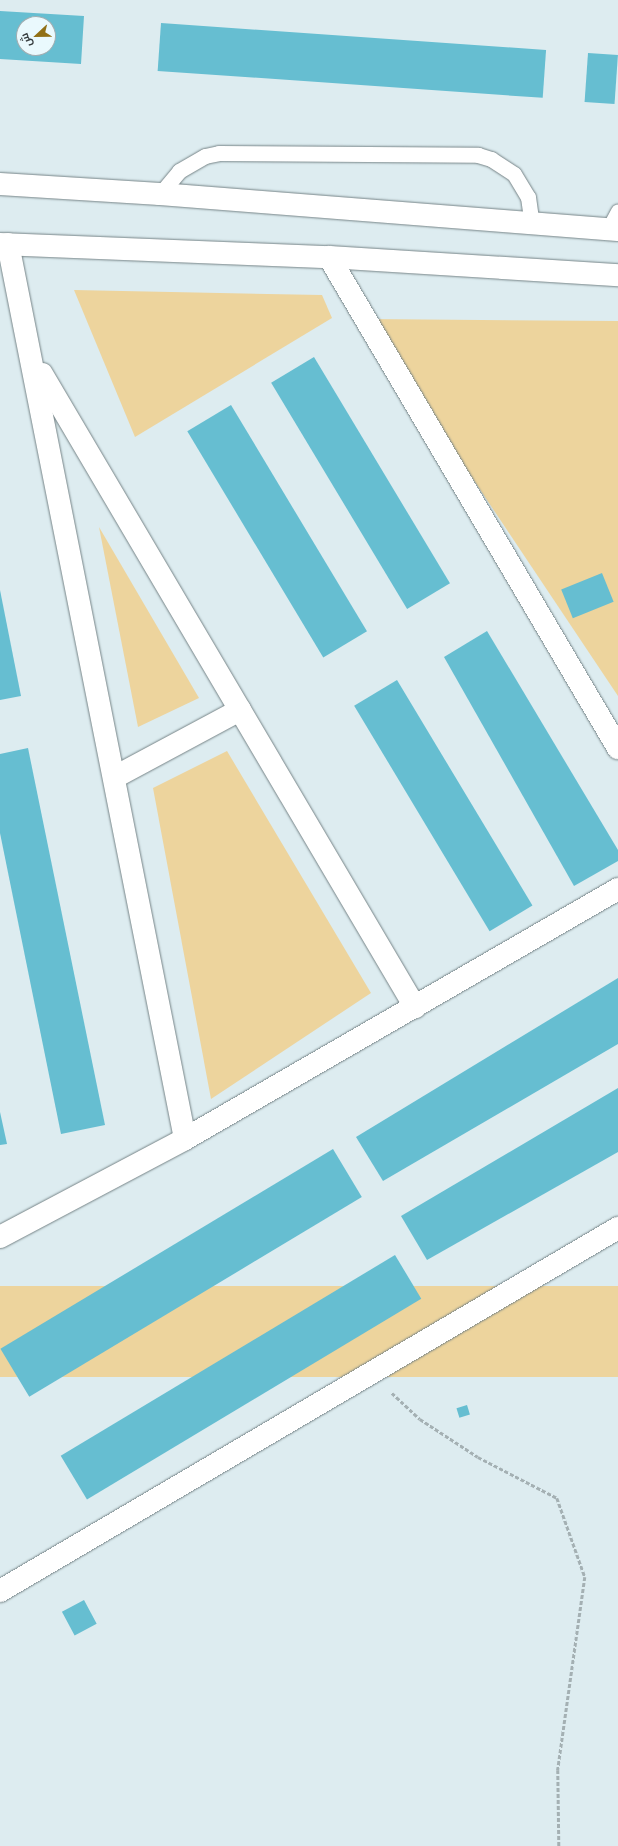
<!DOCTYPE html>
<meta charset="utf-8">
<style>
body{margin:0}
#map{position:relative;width:618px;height:1846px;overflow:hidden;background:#ddecf0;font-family:Merriweather,Cairo,serif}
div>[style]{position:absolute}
.green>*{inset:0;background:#edd49d;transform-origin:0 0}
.building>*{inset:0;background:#66bed1;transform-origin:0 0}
.path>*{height:2.5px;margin-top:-1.25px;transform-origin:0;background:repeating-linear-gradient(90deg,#a4b0b3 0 4px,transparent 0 6px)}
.roads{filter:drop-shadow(0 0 1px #768487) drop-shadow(0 0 1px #768487)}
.lane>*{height:15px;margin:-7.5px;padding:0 7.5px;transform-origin:7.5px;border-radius:7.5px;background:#fff}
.street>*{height:22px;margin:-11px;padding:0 11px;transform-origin:11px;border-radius:11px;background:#fff}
span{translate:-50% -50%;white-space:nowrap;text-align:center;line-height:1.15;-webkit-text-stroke:3.5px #eaf9fd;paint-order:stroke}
.north{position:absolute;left:16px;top:16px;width:40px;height:40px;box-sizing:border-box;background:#eaf9fd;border:1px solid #a2adb1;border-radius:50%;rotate:248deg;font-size:11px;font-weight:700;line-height:16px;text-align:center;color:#363c3e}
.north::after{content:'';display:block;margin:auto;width:14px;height:18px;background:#917016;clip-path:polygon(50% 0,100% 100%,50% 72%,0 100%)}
</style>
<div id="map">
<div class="green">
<div style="clip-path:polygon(74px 290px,322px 295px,332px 318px,135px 437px)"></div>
<div style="clip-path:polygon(366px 319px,618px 321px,618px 696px)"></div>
<div style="clip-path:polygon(99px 527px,199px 698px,138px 727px)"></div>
<div style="clip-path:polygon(227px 751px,371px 993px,211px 1099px,153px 788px)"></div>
<div style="left:618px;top:1286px;width:91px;height:711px;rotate:90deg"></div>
</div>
<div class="building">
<div style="clip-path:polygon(evenodd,0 11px,84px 16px,81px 64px,0 59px,0 11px,24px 24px,48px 24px,48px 48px,24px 48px,24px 24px)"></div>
<div style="left:161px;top:23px;width:386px;height:48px;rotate:4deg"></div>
<div style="left:588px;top:53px;width:30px;height:49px;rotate:4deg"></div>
<div style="left:314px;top:357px;width:264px;height:50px;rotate:59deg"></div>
<div style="left:231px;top:405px;width:264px;height:51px;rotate:59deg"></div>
<div style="left:602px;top:573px;width:31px;height:44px;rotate:68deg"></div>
<div style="clip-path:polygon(0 590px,21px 696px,0 700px)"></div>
<div style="clip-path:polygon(487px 631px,618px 850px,618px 861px,574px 886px,444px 657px)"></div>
<div style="left:397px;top:680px;width:263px;height:50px;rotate:59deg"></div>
<div style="clip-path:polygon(28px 748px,105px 1125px,61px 1134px,0 833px,0 754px)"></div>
<div style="clip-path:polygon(618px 978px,618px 1044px,383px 1181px,356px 1137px)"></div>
<div style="clip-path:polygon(618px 1088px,618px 1152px,427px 1260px,401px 1216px)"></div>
<div style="clip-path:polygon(0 1112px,7px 1144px,0 1145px)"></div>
<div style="left:333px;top:1149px;width:56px;height:388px;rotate:59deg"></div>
<div style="left:395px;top:1255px;width:51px;height:390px;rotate:59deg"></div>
<div style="left:467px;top:1405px;width:10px;height:11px;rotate:73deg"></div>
<div style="left:84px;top:1600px;width:27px;height:25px;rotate:62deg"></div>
</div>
<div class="path">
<div style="left:392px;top:1393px;width:38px;rotate:43deg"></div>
<div style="left:420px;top:1419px;width:69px;rotate:33.2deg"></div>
<div style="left:478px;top:1457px;width:89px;rotate:27.4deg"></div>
<div style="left:557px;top:1498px;width:84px;rotate:70.5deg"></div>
<div style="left:585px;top:1577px;width:195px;rotate:98deg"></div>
<div style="left:558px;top:1770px;width:76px;rotate:89.2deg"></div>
</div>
<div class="roads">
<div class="lane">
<div style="left:160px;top:194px;width:30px;rotate:-50deg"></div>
<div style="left:179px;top:171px;width:30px;rotate:-30deg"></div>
<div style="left:205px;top:156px;width:14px;rotate:-12deg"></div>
<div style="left:219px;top:153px;width:259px;rotate:0.4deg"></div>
<div style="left:478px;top:155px;width:14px;rotate:17deg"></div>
<div style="left:491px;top:159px;width:27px;rotate:33deg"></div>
<div style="left:514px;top:174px;width:27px;rotate:59deg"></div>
<div style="left:528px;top:197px;width:27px;rotate:82deg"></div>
<div style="left:608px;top:230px;width:21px;rotate:-62deg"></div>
</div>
<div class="street">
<div style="left:0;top:184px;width:160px;rotate:3.6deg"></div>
<div style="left:160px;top:194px;width:459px;rotate:4.5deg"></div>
<div style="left:0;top:244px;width:329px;rotate:2.3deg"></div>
<div style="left:329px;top:257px;width:290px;rotate:3.6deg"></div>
<div style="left:8px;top:244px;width:912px;rotate:78.81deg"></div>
<div style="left:329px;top:257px;width:570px;rotate:59.52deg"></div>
<div style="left:42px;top:374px;width:735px;rotate:59.49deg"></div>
<div style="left:115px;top:777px;width:142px;rotate:-28.2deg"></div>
<div style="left:0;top:1237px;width:209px;rotate:-27.9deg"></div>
<div style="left:185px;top:1139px;width:500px;rotate:-30deg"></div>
<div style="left:0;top:1591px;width:717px;rotate:-30.43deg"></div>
</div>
</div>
<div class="north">ش</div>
</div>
